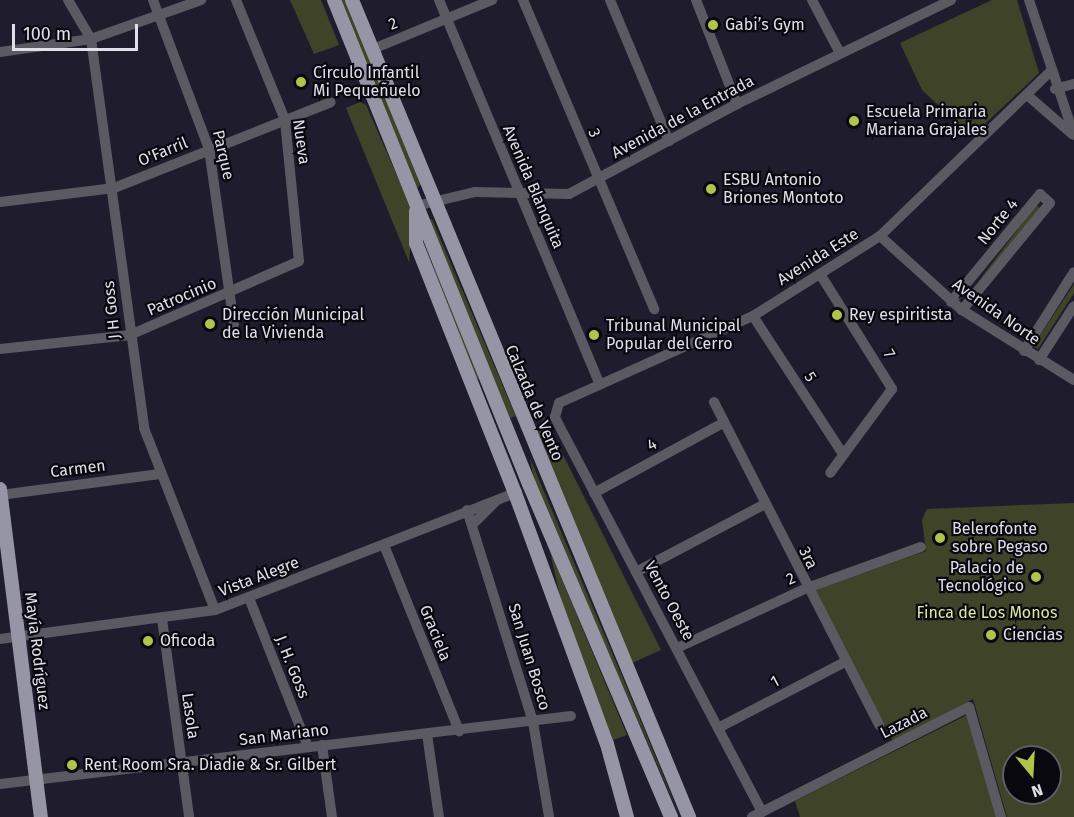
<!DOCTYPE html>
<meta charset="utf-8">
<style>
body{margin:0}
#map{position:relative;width:1074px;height:817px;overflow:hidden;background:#1f1d2d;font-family:"Fira Sans",sans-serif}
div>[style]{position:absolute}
.green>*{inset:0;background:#3f4429;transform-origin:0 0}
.minor>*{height:10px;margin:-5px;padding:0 5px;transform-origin:5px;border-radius:5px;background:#5b5a62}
.major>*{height:14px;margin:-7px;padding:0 7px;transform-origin:7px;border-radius:7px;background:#9695a6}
.dots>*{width:16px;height:16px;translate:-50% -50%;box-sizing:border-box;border:3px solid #09080f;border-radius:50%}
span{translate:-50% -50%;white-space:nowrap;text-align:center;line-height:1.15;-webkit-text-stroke:4.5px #09080f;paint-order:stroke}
.street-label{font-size:16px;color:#e0dfea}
.poi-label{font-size:16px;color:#e0dfea}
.left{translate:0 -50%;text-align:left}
.right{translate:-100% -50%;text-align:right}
.park-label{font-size:16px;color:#dcea9e}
.north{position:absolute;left:1002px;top:745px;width:60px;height:60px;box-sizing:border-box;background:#09080f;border:2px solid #5f5e67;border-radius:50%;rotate:162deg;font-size:16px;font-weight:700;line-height:24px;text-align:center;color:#e0dfea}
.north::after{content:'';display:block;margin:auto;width:21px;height:27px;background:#b2c34c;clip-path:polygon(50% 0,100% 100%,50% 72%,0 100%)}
.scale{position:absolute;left:12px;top:24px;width:126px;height:27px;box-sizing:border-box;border:3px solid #e0dfea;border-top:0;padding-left:8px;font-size:18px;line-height:21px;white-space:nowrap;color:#e0dfea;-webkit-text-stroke:4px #09080f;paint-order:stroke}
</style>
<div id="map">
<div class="green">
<div style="clip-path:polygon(290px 0,321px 0,339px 45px,314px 54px)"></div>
<div style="clip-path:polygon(339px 0,347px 0,421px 184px,417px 188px)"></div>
<div style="clip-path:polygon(992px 0,1017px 0,1039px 73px,972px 136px,922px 90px,900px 43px)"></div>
<div style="clip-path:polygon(360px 102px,366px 105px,413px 212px,409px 262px,346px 108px)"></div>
<div style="left:1036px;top:205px;width:5px;height:124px;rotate:37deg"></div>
<div style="left:432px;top:219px;width:214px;height:6px;rotate:67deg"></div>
<div style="clip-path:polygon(420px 230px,482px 381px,473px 377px)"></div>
<div style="clip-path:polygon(1074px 284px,1074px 293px,1038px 349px,1033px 346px)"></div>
<div style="clip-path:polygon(544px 417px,661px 650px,632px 663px,535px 434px)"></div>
<div style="clip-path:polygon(530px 458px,640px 719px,680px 817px,534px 481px)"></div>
<div style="clip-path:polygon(evenodd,1074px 503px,1074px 817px,1007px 817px,973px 699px,893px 741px,815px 590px,926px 551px,922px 520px,927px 509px,1074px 503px,1014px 757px,1050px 757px,1050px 793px,1014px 793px,1014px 757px)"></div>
<div style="clip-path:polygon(550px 551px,627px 735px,613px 740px,561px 601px)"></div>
<div style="clip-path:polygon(967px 715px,996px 817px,800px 817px,795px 801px)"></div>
</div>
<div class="minor">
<div style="left:68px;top:0;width:45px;rotate:59.5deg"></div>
<div style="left:91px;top:39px;width:393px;rotate:82.2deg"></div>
<div style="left:144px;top:428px;width:195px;rotate:68.7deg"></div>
<div style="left:153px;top:0;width:159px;rotate:69.4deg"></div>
<div style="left:209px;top:149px;width:177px;rotate:81.9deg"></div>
<div style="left:439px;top:0;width:417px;rotate:67.3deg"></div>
<div style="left:523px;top:0;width:336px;rotate:67deg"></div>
<div style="left:610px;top:0;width:153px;rotate:67.3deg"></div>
<div style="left:696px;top:0;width:112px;rotate:68.5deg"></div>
<div style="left:812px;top:0;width:60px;rotate:62.2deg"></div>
<div style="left:1029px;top:0;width:142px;rotate:71.6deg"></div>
<div style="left:373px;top:49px;width:129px;rotate:-22.4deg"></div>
<div style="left:0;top:52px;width:92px;rotate:-8.1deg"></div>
<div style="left:91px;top:39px;width:117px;rotate:-19.5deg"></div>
<div style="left:1055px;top:89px;width:20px;rotate:-15deg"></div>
<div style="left:1027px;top:95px;width:60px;rotate:40.9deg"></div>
<div style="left:0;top:202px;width:115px;rotate:-7deg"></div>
<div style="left:114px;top:188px;width:233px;rotate:-21.6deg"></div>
<div style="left:416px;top:206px;width:61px;rotate:-13.3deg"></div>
<div style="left:475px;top:192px;width:94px;rotate:1.2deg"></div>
<div style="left:569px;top:194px;width:191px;rotate:-28.2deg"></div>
<div style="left:737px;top:104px;width:238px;rotate:-25.9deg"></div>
<div style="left:880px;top:236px;width:110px;rotate:42.1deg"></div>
<div style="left:962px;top:310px;width:132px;rotate:32deg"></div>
<div style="left:820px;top:274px;width:136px;rotate:57.9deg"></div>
<div style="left:892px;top:389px;width:104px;rotate:126.4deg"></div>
<div style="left:951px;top:302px;width:140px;rotate:-50.5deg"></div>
<div style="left:1040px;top:194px;width:13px;rotate:42deg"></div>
<div style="left:1050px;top:203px;width:139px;rotate:129.4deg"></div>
<div style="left:753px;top:316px;width:165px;rotate:56.9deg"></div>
<div style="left:0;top:349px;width:131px;rotate:-6.1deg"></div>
<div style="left:130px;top:335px;width:184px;rotate:-23.6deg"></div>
<div style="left:299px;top:261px;width:142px;rotate:-95.7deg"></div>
<div style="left:285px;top:120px;width:130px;rotate:-112.2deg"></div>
<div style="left:1024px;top:351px;width:93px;rotate:-57.7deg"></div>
<div style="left:1039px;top:360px;width:64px;rotate:-57.1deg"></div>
<div style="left:714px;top:402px;width:363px;rotate:62.9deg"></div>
<div style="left:594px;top:493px;width:147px;rotate:-28.5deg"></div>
<div style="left:0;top:495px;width:161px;rotate:-7.5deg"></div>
<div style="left:467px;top:510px;width:222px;rotate:72.7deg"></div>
<div style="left:533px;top:722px;width:96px;rotate:80.4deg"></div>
<div style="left:473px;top:524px;width:33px;rotate:-45deg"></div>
<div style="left:384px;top:545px;width:201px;rotate:68deg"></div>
<div style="left:636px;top:572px;width:146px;rotate:-27.8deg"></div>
<div style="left:249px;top:598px;width:160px;rotate:68.4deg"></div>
<div style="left:162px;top:619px;width:200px;rotate:82.2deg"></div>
<div style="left:0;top:639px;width:217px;rotate:-7.7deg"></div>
<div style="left:215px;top:610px;width:322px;rotate:-21.3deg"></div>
<div style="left:677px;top:648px;width:143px;rotate:-24.8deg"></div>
<div style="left:807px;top:588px;width:121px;rotate:-19.8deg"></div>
<div style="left:718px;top:728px;width:143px;rotate:-27.5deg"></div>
<div style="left:427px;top:734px;width:84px;rotate:81.8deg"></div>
<div style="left:322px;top:745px;width:73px;rotate:82.1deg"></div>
<div style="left:0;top:784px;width:575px;rotate:-6.79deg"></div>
<div style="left:762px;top:812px;width:446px;rotate:-117.7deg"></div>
<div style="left:555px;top:417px;width:15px;rotate:-74deg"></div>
<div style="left:559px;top:403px;width:213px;rotate:-24.2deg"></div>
<div style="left:753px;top:316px;width:150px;rotate:-32.2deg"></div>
<div style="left:880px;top:236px;width:235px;rotate:-44deg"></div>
<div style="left:752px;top:817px;width:243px;rotate:-26.9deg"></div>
<div style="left:969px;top:707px;width:115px;rotate:73.8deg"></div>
</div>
<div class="major">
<div style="left:334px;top:0;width:522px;rotate:68.06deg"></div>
<div style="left:529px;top:484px;width:362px;rotate:66.9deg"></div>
<div style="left:352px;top:0;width:884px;rotate:67.58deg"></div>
<div style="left:416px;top:211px;width:32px;rotate:90deg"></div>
<div style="left:416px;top:243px;width:269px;rotate:68.4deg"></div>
<div style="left:515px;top:493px;width:267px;rotate:69.9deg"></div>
<div style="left:607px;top:744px;width:76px;rotate:74.7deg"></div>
<div style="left:0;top:489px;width:331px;rotate:82.9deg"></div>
</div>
<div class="dots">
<div style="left:713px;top:25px;background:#b2c34c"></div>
<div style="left:301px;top:82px;background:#b2c34c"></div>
<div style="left:854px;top:121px;background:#b2c34c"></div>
<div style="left:711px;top:189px;background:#b2c34c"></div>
<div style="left:837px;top:315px;background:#b2c34c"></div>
<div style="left:210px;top:324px;background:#b2c34c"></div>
<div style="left:594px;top:335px;background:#b2c34c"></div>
<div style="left:940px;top:538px;background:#b2c34c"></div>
<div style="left:1036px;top:577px;background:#b2c34c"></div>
<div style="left:991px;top:635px;background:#b2c34c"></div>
<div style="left:148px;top:641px;background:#b2c34c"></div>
<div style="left:72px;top:765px;background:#b2c34c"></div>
</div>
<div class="street-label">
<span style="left:393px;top:24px;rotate:-22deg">2</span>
<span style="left:683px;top:117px;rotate:-28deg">Avenida de la Entrada</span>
<span style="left:594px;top:133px;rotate:67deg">3</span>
<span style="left:301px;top:142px;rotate:82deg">Nueva</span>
<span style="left:163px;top:152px;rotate:-22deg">O'Farril</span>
<span style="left:223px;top:155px;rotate:77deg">Parque</span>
<span style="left:533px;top:187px;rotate:67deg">Avenida Blanquita</span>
<span style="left:998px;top:222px;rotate:-51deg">Norte 4</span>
<span style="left:818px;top:257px;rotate:-32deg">Avenida Este</span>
<span style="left:182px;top:297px;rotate:-23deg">Patrocinio</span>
<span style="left:112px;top:310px;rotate:-96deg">J H Goss</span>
<span style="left:996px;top:312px;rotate:35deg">Avenida Norte</span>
<span style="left:889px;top:354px;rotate:59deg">7</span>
<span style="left:810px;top:377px;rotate:57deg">5</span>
<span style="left:534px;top:403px;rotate:67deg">Calzada de Vento</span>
<span style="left:652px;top:445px;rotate:-28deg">4</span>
<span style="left:78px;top:469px;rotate:-7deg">Carmen</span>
<span style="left:808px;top:558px;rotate:64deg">3ra</span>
<span style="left:259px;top:577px;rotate:-21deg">Vista Alegre</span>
<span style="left:791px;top:579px;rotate:-24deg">2</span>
<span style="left:669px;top:601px;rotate:62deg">Vento Oeste</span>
<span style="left:435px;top:633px;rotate:68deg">Graciela</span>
<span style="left:37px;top:651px;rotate:83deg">Mayía Rodríguez</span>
<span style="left:529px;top:657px;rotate:73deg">San Juan Bosco</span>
<span style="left:292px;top:667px;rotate:68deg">J. H. Goss</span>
<span style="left:775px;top:682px;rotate:-28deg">1</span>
<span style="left:190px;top:716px;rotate:82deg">Lasola</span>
<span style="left:904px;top:723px;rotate:-27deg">Lazada</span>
<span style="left:284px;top:735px;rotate:-7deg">San Mariano</span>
</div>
<div class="poi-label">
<span class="left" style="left:725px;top:25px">Gabi’s Gym</span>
<span class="left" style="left:313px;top:82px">Círculo Infantil<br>Mi Pequeñuelo</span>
<span class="left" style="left:866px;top:121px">Escuela Primaria<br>Mariana Grajales</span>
<span class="left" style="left:723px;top:189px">ESBU Antonio<br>Briones Montoto</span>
<span class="left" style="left:222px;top:324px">Dirección Municipal<br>de la Vivienda</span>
<span class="left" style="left:849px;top:315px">Rey espiritista</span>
<span class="left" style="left:606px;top:335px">Tribunal Municipal<br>Popular del Cerro</span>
<span class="left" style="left:952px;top:538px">Belerofonte<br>sobre Pegaso</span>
<span class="right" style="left:1024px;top:577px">Palacio de<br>Tecnológico</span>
<span class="left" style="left:1003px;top:635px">Ciencias</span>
<span class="left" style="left:160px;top:641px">Oficoda</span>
<span class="left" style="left:84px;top:765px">Rent Room Sra. Diadie &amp; Sr. Gilbert</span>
</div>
<div class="park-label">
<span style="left:987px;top:613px">Finca de Los Monos</span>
</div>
<div class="north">N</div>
<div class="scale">100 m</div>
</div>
